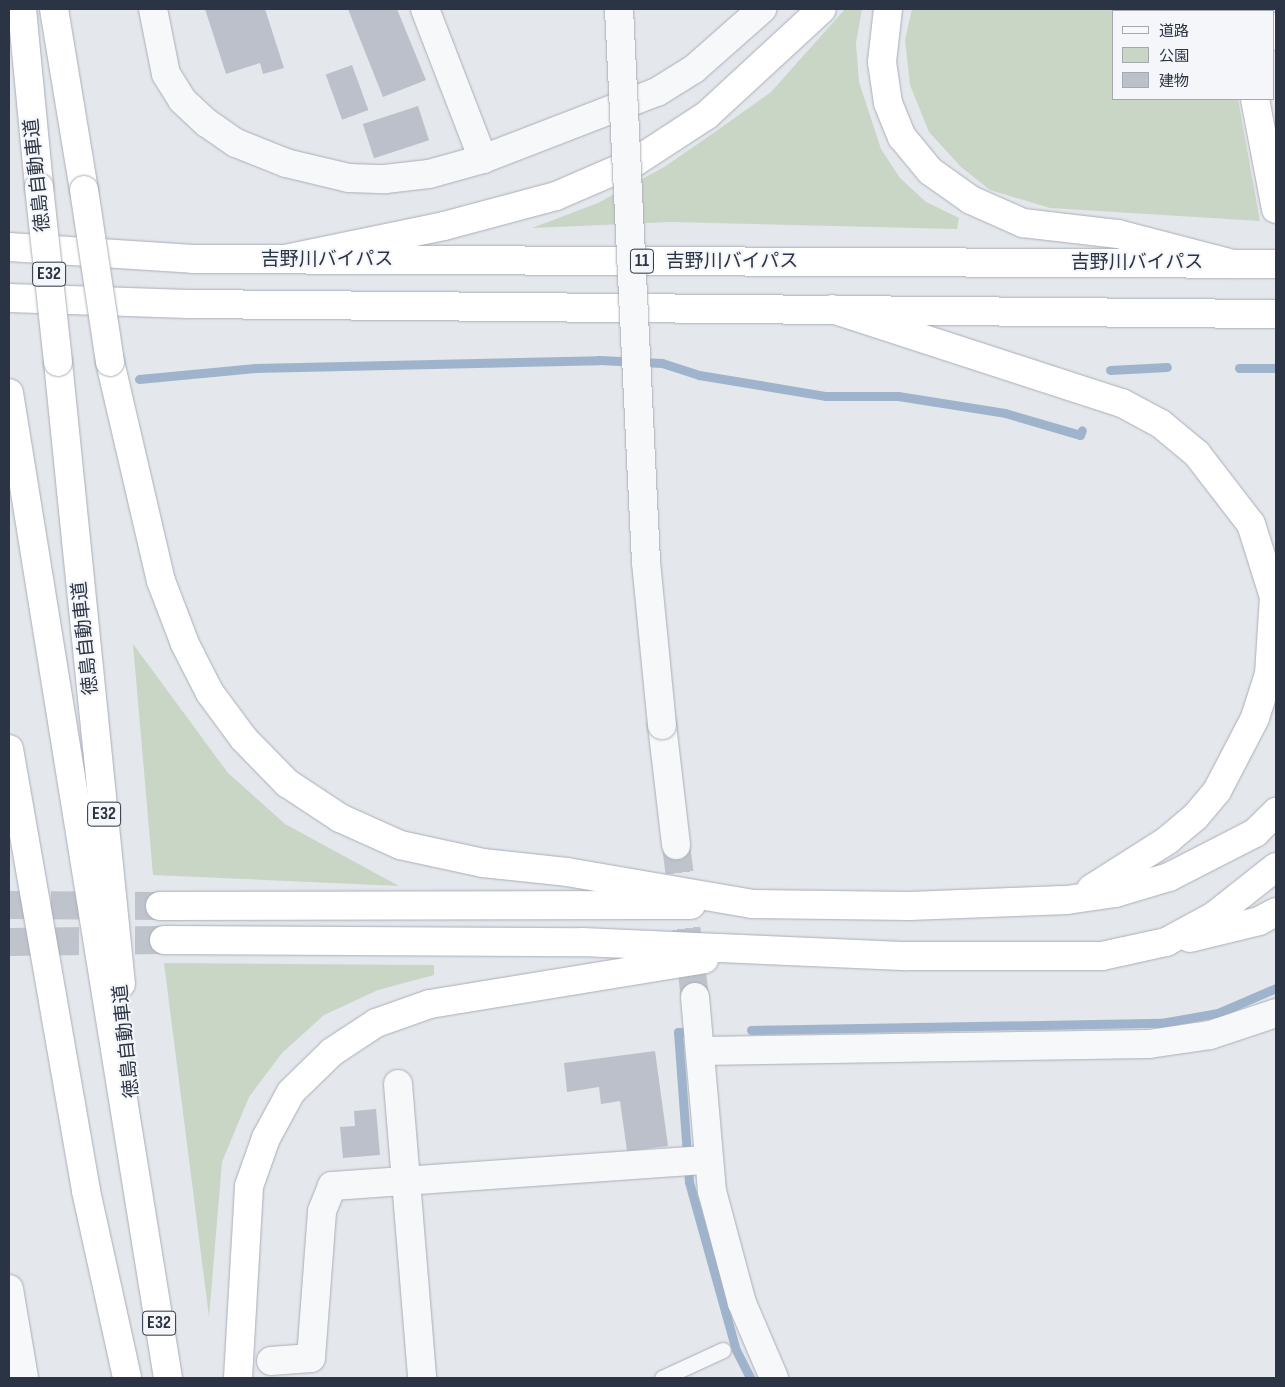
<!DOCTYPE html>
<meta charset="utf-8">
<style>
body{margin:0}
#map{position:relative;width:1285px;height:1387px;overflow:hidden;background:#e4e7ec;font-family:"Sofia Sans Condensed","Noto Sans JP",sans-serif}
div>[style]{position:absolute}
.green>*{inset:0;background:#c9d6c5}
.stream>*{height:9px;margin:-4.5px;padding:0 4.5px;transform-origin:4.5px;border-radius:4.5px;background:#9fb4cc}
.building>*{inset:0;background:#bbc0ca;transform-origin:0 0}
.minor-tunnel>*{height:28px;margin-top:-14px;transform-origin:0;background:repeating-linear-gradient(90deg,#bfc3cb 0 28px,transparent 0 42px)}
.motorway-tunnel>*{height:28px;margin-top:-14px;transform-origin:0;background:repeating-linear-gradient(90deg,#bfc3cb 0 28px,transparent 0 42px)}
.roads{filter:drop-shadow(0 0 1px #a9aeb7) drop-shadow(0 0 1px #a9aeb7)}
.service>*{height:15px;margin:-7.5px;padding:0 7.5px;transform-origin:7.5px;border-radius:7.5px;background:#f7f8fa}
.minor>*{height:28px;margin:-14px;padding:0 14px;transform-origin:14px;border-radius:14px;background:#f7f8fa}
.trunk>*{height:28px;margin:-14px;padding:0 14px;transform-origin:14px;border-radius:14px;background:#fff}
.motorway>*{height:28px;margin:-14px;padding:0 14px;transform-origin:14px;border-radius:14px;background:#fff}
.bridges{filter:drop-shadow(0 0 1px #a9aeb7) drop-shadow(0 0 1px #a9aeb7)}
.minor-bridge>*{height:28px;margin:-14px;padding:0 14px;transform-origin:14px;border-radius:14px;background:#f7f8fa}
.motorway-bridge>*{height:28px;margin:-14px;padding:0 14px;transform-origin:14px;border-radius:14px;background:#fff}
span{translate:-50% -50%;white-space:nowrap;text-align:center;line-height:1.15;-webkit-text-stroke:4px #f4f6f9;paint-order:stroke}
.shield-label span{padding:1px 4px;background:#f4f6f9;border:1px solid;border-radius:4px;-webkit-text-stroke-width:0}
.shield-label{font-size:18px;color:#2b3445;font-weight:700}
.street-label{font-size:19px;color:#2b3445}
.frame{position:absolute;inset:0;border:10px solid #2b3445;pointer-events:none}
.legend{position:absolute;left:1112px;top:10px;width:162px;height:90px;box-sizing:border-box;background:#f4f6f9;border:1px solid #a4a8b1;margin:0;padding:6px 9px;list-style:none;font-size:15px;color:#2b3445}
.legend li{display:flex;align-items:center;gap:10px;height:25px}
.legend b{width:25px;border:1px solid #a4a8b1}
</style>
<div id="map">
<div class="green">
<div style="clip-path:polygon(845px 9px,862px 9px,856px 43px,859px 82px,881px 149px,900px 178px,926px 202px,959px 218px,957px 229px,671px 222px,532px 228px,598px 203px,664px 167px,715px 132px,771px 92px)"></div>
<div style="clip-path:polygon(912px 9px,1209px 9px,1114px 11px,1114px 99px,1238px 99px,1260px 221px,1050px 208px,990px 190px,961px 167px,929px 132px,910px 85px,905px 40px)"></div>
<div style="clip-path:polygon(133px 644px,228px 773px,285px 824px,399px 886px,153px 875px)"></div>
<div style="clip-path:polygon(164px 963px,434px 965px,434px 975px,378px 990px,324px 1015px,282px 1053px,249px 1097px,222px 1162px,209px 1317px)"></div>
</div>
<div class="stream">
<div style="left:1239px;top:368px;width:37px"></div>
<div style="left:1110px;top:370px;width:57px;rotate:-3deg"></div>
<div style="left:139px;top:379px;width:117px;rotate:-5.4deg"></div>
<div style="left:255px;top:368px;width:344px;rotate:-1.3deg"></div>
<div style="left:599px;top:360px;width:63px;rotate:2.7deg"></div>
<div style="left:662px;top:363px;width:39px;rotate:18deg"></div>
<div style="left:699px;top:375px;width:129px;rotate:9.4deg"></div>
<div style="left:826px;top:396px;width:72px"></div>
<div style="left:898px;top:396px;width:108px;rotate:9deg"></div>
<div style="left:1005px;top:413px;width:78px;rotate:16.3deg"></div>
<div style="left:1080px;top:435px;width:5px;rotate:-68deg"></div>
<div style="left:751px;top:1030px;width:410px;rotate:-1deg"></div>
<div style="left:1161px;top:1023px;width:58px;rotate:-10deg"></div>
<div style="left:1218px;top:1013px;width:63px;rotate:-23.3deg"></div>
<div style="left:685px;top:1032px;width:7px;rotate:180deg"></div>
<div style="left:678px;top:1032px;width:150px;rotate:85.8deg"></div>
<div style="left:689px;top:1182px;width:174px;rotate:74.4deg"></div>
<div style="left:736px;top:1350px;width:31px;rotate:63deg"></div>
</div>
<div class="building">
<div style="clip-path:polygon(205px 9px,265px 9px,284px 68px,263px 74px,260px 63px,226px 74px)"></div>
<div style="clip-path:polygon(348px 9px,397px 9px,426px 80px,383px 97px)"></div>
<div style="left:352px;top:65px;width:48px;height:28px;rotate:70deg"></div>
<div style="left:418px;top:106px;width:36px;height:58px;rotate:72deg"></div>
<div style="clip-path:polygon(655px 1051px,668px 1146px,627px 1151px,620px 1101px,601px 1104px,599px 1087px,567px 1092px,564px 1063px)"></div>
<div style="clip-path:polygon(376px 1109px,380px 1155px,343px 1158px,340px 1127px,355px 1126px,354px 1111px)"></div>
</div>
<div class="minor-tunnel">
<div style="left:676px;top:845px;width:153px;rotate:82.9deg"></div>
</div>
<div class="motorway-tunnel">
<div style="left:9px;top:905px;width:151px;rotate:0.4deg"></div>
<div style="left:9px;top:942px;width:155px;rotate:-0.7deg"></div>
</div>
<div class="roads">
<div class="service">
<div style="left:662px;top:1378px;width:67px;rotate:-24.7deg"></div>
</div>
<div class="minor">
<div style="left:153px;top:9px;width:66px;rotate:78.7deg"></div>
<div style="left:166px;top:74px;width:31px;rotate:58deg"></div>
<div style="left:182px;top:100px;width:34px;rotate:43deg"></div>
<div style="left:207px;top:123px;width:35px;rotate:35deg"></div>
<div style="left:236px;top:143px;width:54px;rotate:21.8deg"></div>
<div style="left:286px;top:163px;width:65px;rotate:13.4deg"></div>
<div style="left:349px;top:178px;width:36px;rotate:2deg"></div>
<div style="left:385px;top:179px;width:44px;rotate:-6.5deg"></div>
<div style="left:429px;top:174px;width:56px;rotate:-15.5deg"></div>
<div style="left:483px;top:159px;width:186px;rotate:-21.1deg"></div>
<div style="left:657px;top:92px;width:44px;rotate:-31.9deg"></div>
<div style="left:694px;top:69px;width:91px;rotate:-41.4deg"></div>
<div style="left:425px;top:9px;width:161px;rotate:68.9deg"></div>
<div style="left:662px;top:725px;width:121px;rotate:83.3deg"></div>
<div style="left:695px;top:997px;width:195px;rotate:85deg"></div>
<div style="left:712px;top:1191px;width:116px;rotate:75deg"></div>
<div style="left:742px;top:1303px;width:82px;rotate:66.9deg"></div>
<div style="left:701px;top:1051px;width:448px;rotate:-0.9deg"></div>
<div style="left:1149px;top:1044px;width:62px;rotate:-8.4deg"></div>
<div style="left:1210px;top:1035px;width:70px;rotate:-18.4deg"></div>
<div style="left:398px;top:1084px;width:295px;rotate:85.3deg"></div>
<div style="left:9px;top:1289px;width:90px;rotate:80.4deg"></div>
<div style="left:271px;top:1361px;width:40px;rotate:-4.3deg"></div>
<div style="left:311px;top:1358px;width:147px;rotate:-85.7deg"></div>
<div style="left:322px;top:1211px;width:27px;rotate:-68deg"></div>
<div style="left:332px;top:1186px;width:377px;rotate:-4deg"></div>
</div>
<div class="trunk">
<div style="left:9px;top:247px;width:184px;rotate:3.7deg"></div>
<div style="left:193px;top:259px;width:1083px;rotate:0.26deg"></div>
<div style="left:9px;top:298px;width:179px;rotate:1.9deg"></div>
<div style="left:188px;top:304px;width:1088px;rotate:0.53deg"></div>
</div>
<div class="motorway">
<div style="left:22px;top:9px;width:179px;rotate:84.5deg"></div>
<div style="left:54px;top:9px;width:183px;rotate:80.6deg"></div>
<div style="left:888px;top:9px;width:53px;rotate:96.5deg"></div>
<div style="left:882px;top:62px;width:41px;rotate:81.7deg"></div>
<div style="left:888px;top:103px;width:37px;rotate:68deg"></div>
<div style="left:902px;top:137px;width:44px;rotate:50.5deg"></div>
<div style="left:930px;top:171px;width:50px;rotate:35.3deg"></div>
<div style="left:971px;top:200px;width:57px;rotate:23.9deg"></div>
<div style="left:1023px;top:223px;width:96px;rotate:6.6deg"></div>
<div style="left:1118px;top:234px;width:119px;rotate:14.6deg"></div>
<div style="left:1230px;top:9px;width:2px;rotate:63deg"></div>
<div style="left:1274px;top:27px;width:9px;rotate:77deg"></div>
<div style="left:1255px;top:99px;width:112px;rotate:79.2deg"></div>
<div style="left:285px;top:259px;width:162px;rotate:-11.7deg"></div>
<div style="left:444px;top:226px;width:116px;rotate:-15deg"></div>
<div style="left:556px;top:196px;width:86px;rotate:-23.3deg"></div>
<div style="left:635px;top:162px;width:86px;rotate:-33.1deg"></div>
<div style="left:707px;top:115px;width:156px;rotate:-42.7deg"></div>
<div style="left:832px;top:309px;width:305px;rotate:18deg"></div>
<div style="left:1122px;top:403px;width:44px;rotate:28.3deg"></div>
<div style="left:1161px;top:424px;width:47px;rotate:39.8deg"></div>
<div style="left:1197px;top:454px;width:88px;rotate:52.4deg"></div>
<div style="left:1251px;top:524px;width:77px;rotate:72.5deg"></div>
<div style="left:1274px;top:597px;width:77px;rotate:93.7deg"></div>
<div style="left:1269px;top:674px;width:46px;rotate:107.7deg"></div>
<div style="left:1255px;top:718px;width:82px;rotate:117.5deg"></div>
<div style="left:1217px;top:791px;width:34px;rotate:130deg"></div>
<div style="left:1195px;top:817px;width:35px;rotate:140deg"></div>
<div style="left:1168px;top:840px;width:91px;rotate:147.5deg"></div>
<div style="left:58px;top:362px;width:625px;rotate:84.22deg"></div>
<div style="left:110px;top:362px;width:225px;rotate:76.9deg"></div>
<div style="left:161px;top:581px;width:67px;rotate:69.1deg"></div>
<div style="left:185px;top:644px;width:55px;rotate:63deg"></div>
<div style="left:210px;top:693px;width:57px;rotate:53.5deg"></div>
<div style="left:244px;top:739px;width:62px;rotate:45.7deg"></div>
<div style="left:287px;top:783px;width:64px;rotate:33.4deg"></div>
<div style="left:340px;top:818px;width:66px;rotate:24.2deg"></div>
<div style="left:400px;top:845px;width:85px;rotate:12.2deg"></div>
<div style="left:483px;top:863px;width:84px;rotate:6.1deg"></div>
<div style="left:567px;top:872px;width:189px;rotate:9.8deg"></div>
<div style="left:753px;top:904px;width:156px;rotate:0.7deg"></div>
<div style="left:909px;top:906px;width:158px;rotate:-2.2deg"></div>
<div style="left:1067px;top:900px;width:49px;rotate:-8.3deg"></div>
<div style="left:1115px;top:893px;width:56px;rotate:-16.5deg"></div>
<div style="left:1169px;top:877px;width:97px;rotate:-27.1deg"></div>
<div style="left:1255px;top:833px;width:30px;rotate:-45deg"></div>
<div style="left:9px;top:393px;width:998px;rotate:80.83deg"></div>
<div style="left:9px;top:749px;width:449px;rotate:80.1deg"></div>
<div style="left:86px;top:1191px;width:191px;rotate:77.6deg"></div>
<div style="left:160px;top:906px;width:531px;rotate:-0.11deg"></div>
<div style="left:1190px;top:938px;width:71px;rotate:-13.8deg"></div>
<div style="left:1259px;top:921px;width:19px;rotate:-28deg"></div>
<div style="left:164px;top:940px;width:418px;rotate:0.3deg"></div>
<div style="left:582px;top:942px;width:326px;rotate:2.5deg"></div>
<div style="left:908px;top:956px;width:194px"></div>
<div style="left:1102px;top:956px;width:66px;rotate:-12.3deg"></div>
<div style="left:1166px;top:942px;width:55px;rotate:-28.4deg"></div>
<div style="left:1214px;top:916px;width:79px;rotate:-38.3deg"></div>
<div style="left:238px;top:1378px;width:192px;rotate:-86.7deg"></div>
<div style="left:249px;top:1186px;width:51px;rotate:-70.5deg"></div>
<div style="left:266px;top:1138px;width:52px;rotate:-61.5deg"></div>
<div style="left:291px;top:1092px;width:57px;rotate:-44.3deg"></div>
<div style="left:332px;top:1052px;width:53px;rotate:-33.4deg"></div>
<div style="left:376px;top:1023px;width:57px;rotate:-19.4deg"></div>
<div style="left:430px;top:1004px;width:278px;rotate:-9.3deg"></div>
</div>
</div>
<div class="bridges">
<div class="minor-bridge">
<div style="left:619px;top:9px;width:554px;rotate:87.2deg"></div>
<div style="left:646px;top:562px;width:164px;rotate:84.4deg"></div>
</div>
<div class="motorway-bridge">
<div style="left:39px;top:187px;width:176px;rotate:83.8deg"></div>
<div style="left:84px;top:190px;width:174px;rotate:81.4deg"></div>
</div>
</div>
<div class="shield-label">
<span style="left:642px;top:261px">11</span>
<span style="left:49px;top:274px">E32</span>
<span style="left:104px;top:814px">E32</span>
<span style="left:159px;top:1323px">E32</span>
</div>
<div class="street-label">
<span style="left:38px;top:175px;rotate:-96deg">徳島自動車道</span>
<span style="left:327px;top:260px">吉野川バイパス</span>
<span style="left:732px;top:262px">吉野川バイパス</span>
<span style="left:1137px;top:263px">吉野川バイパス</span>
<span style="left:86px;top:638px;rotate:-96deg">徳島自動車道</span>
<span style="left:127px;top:1041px;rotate:-96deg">徳島自動車道</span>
</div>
<div class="frame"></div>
<ul class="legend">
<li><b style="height:6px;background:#f7f8fa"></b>道路</li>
<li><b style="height:14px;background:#c9d6c5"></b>公園</li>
<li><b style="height:14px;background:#bbc0ca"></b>建物</li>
</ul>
</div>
